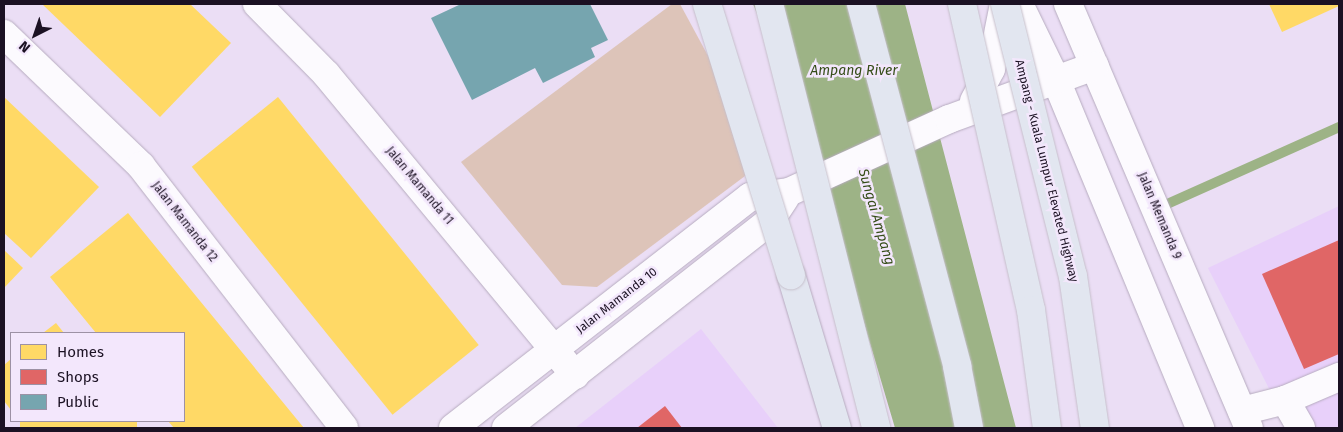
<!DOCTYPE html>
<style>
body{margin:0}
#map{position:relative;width:1343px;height:432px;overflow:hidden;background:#ebdef5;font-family:"Fira Sans",sans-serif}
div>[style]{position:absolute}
.built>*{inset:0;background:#e8d0fa}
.green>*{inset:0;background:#ddc4b9}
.water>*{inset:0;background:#9db386}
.homes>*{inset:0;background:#ffd966;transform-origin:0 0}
.shops>*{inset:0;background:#e06666}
.public>*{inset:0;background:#76a5af}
.stream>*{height:10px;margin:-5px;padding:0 5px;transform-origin:5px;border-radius:5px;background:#9db386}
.roads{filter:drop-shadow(0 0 1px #b6abbf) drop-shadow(0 0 1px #b6abbf)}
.minor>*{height:28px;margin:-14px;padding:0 14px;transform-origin:14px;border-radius:14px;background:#fcfafe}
.tertiary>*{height:28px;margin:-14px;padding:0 14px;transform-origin:14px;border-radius:14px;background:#fcfafe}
.motorway>*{height:28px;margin:-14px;padding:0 14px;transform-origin:14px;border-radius:14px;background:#e2e6f0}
.bridges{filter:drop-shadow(0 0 1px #c6bfcb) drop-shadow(0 0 1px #c6bfcb)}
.motorway-bridge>*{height:28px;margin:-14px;padding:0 14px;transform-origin:14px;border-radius:14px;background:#e2e6f0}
span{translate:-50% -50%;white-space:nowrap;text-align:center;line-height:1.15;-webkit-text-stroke:5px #f3e7fc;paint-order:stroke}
.street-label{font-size:12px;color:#1b1123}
.water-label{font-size:14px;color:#354d18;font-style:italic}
.frame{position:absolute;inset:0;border:5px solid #1b1123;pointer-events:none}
.legend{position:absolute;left:10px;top:332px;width:175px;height:90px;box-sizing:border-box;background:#f3e7fc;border:1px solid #9d91a5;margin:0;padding:6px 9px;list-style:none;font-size:15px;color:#1b1123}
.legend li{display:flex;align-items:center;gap:10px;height:25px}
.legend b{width:25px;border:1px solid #9d91a5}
.north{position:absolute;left:10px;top:10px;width:50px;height:50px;-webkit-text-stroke:4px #f3e7fc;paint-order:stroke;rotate:221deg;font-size:14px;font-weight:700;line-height:20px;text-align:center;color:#1b1123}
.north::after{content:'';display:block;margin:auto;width:18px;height:22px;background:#1b1123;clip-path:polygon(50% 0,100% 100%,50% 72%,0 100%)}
</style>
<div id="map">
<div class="built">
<div style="clip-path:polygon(1339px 206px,1339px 428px,1289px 428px,1208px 268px)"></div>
<div style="clip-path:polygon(701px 329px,778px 428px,575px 428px)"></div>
</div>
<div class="green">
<div style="clip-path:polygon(672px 4px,680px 4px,765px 161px,597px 287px,562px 285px,461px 162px)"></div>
</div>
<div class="water">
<div style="clip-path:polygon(753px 4px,905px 4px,1016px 428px,895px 428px,807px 130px)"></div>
</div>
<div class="homes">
<div style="clip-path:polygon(42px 4px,190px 4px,231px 43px,160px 117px)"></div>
<div style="clip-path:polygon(1269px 4px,1339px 4px,1339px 6px,1282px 32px)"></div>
<div style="clip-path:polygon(4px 97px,99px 187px,31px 258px,4px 233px)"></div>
<div style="left:278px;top:97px;width:319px;height:111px;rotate:51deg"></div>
<div style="clip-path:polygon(128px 213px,304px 428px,174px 428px,168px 421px,184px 421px,184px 333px,96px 333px,50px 277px)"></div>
<div style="clip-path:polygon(4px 250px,23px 268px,4px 288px)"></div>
<div style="clip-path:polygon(56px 323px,64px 333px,43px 333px)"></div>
<div style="clip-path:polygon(11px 359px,11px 410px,4px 401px,4px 365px)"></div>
<div style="left:20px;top:421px;width:117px;height:9px"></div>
</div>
<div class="shops">
<div style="clip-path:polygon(1339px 240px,1339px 354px,1304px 369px,1262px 274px)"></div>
<div style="clip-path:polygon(665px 406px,682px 428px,637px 428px)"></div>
</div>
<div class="public">
<div style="clip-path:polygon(461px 4px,590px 4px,608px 40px,591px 48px,595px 57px,543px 83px,535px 68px,472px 100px,431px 18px)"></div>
</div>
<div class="stream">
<div style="left:1156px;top:209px;width:201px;rotate:-24.1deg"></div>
</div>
<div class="roads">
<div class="minor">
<div style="left:4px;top:34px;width:190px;rotate:43.9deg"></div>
<div style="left:141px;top:166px;width:331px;rotate:52.2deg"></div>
<div style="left:1285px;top:400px;width:32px;rotate:60deg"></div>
<div style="left:1242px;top:411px;width:44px;rotate:-14.3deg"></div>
<div style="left:1285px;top:400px;width:59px;rotate:-23.1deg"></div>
</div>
<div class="tertiary">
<div style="left:257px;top:4px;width:98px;rotate:45.4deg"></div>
<div style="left:326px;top:74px;width:391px;rotate:50.4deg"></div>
<div style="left:1019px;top:4px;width:85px;rotate:64deg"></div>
<div style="left:1056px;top:80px;width:377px;rotate:67.5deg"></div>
<div style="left:1068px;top:4px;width:461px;rotate:66.9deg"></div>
<div style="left:974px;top:101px;width:36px;rotate:-62deg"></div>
<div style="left:991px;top:69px;width:66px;rotate:-78.7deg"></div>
<div style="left:453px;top:428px;width:376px;rotate:-37.9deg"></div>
<div style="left:750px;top:197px;width:39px;rotate:-7deg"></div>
<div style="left:789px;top:192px;width:176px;rotate:-24.5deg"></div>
<div style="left:949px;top:119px;width:155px;rotate:-20deg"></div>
<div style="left:506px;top:428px;width:335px;rotate:-38.1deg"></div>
<div style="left:770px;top:221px;width:27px;rotate:-57deg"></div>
</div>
<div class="motorway">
<div style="left:791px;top:275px;width:160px;rotate:73.3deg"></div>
</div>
</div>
<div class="bridges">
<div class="motorway-bridge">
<div style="left:707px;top:4px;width:284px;rotate:72.8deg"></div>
<div style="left:769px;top:4px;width:437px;rotate:75.8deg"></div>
<div style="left:861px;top:4px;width:375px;rotate:75.1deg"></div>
<div style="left:957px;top:366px;width:63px;rotate:79deg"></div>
<div style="left:962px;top:4px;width:314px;rotate:77.3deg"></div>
<div style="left:1031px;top:310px;width:119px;rotate:82.3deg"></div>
<div style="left:1005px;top:4px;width:280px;rotate:76deg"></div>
<div style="left:1073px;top:276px;width:154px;rotate:81.8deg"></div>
</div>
</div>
<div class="street-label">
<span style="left:1046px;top:171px;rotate:76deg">Ampang - Kuala Lumpur Elevated Highway</span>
<span style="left:419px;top:186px;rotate:50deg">Jalan Mamanda 11</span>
<span style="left:1159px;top:216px;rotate:67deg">Jalan Memanda 9</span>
<span style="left:184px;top:222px;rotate:52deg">Jalan Mamanda 12</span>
<span style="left:617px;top:301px;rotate:-38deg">Jalan Mamanda 10</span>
</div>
<div class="water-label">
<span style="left:854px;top:71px">Ampang River</span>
<span style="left:876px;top:217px;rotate:74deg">Sungai Ampang</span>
</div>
<div class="frame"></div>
<ul class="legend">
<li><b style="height:14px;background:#ffd966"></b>Homes</li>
<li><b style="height:14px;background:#e06666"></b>Shops</li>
<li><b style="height:14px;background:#76a5af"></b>Public</li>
</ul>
<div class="north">N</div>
</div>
